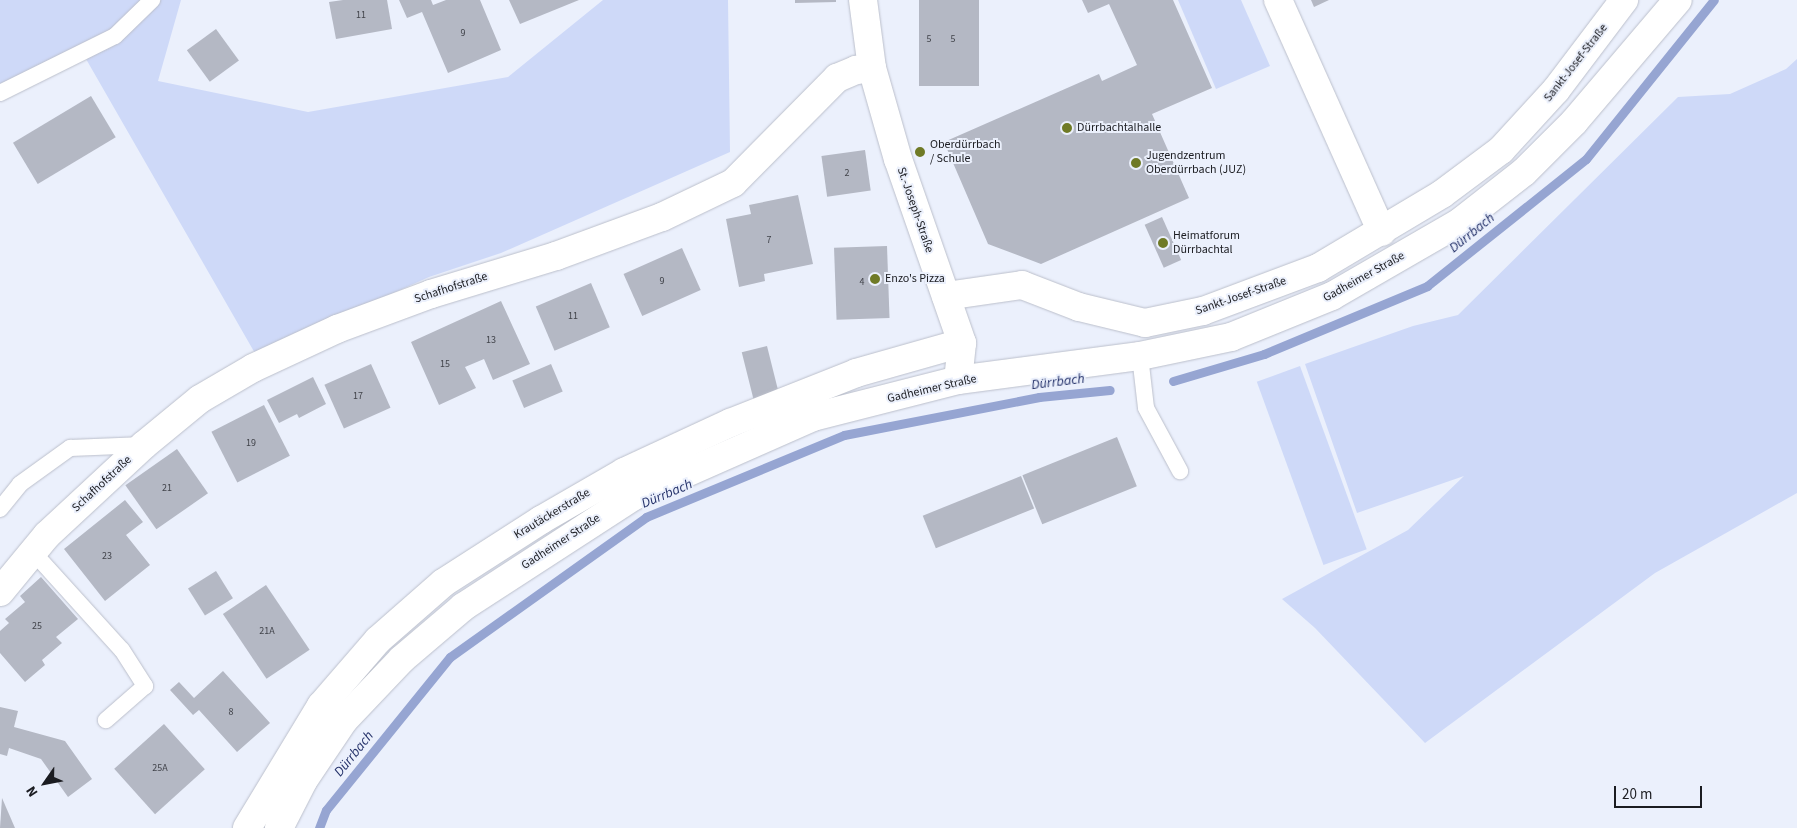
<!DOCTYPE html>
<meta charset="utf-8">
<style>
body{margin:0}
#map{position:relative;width:1797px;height:828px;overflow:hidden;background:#ebf0fc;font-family:"Source Sans 3",sans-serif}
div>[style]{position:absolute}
.green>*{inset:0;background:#ced9f8;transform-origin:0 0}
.stream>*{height:9px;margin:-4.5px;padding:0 4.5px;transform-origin:4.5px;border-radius:4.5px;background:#96a5d2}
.building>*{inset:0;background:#b4b8c4;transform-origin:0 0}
.roads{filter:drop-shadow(0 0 1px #bbbfcb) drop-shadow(0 0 1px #bbbfcb)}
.service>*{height:16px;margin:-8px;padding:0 8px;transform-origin:8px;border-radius:8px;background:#fff}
.minor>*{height:28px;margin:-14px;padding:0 14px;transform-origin:14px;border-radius:14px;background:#fff}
.tertiary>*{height:28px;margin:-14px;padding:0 14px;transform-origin:14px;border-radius:14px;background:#fff}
.dots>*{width:14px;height:14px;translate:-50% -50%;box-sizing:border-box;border:2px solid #ebf0fc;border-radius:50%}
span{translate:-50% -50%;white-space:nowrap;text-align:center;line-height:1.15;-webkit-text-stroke:4px #ebf0fc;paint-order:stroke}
.number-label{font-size:10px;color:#41434a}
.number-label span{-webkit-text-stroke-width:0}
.street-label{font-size:12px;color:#1b1c21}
.poi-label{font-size:12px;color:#1b1c21}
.left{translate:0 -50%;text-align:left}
.water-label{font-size:14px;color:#25326a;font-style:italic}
.north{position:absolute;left:20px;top:758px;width:50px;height:50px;-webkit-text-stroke:4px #ebf0fc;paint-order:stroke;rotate:237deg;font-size:14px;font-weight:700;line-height:20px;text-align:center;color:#1b1c21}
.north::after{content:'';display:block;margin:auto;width:18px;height:22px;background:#1b1c21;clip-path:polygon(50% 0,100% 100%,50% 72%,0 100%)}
.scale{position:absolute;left:1614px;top:786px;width:88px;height:22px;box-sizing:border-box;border:2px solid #1b1c21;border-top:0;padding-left:6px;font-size:15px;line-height:18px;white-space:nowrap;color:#1b1c21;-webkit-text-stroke:4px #ebf0fc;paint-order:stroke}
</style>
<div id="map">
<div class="green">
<div style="clip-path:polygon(0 0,181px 0,158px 81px,308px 112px,508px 77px,603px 0,728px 0,730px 152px,501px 253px,429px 277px,256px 355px,82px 52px,0 93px)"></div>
<div style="clip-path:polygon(1178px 0,1241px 0,1270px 66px,1216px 89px)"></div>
<div style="clip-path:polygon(1797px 59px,1797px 493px,1655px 573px,1425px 743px,1315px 628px,1282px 599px,1408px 530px,1464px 476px,1357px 513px,1305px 364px,1413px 326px,1458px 315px,1678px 97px,1730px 94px,1786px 69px)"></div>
<div style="left:1300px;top:366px;width:195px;height:46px;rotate:70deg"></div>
</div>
<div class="stream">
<div style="left:1173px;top:381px;width:95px;rotate:-16.5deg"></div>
<div style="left:1264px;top:354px;width:177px;rotate:-22.6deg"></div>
<div style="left:1427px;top:286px;width:203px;rotate:-38.6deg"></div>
<div style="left:1586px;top:159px;width:204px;rotate:-51.2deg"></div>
<div style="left:319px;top:828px;width:19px;rotate:-69deg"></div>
<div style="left:326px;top:810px;width:197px;rotate:-51deg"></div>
<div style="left:450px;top:657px;width:241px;rotate:-35.5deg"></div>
<div style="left:646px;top:517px;width:214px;rotate:-22.5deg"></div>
<div style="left:844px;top:435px;width:199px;rotate:-11deg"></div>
<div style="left:1039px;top:397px;width:71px;rotate:-5.6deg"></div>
</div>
<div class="building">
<div style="clip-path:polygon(343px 0,387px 0,392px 29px,336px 39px,329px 2px)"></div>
<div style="clip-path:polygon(399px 0,431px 0,433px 5px,446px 0,480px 0,501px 50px,448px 73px,422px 12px,407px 18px)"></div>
<div style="clip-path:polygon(509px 0,579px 0,520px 24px)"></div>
<div style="clip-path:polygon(795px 0,836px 0,836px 2px,795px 3px)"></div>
<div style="left:919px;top:0;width:60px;height:86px"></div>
<div style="clip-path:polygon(1082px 0,1173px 0,1212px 88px,1152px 114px,1189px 198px,1041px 264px,988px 244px,944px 142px,1099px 74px,1102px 81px,1137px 65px,1109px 4px,1088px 13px)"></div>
<div style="clip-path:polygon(1311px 0,1329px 0,1314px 7px)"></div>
<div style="left:216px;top:29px;width:39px;height:36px;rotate:54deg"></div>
<div style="left:91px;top:96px;width:48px;height:91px;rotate:59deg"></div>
<div style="left:865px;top:150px;width:41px;height:44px;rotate:82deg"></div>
<div style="clip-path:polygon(798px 195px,813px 264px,764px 274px,765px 281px,739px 287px,726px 219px,751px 214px,749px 205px)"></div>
<div style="left:1162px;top:217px;width:47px;height:19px;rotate:66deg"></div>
<div style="left:887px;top:246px;width:72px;height:53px;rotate:88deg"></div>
<div style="left:682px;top:248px;width:46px;height:64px;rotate:66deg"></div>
<div style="left:591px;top:283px;width:48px;height:60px;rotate:67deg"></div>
<div style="clip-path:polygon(501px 301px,530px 364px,493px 380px,484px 359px,465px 367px,476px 388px,439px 405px,411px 342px)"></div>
<div style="left:767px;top:346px;width:49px;height:26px;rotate:76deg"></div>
<div style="left:371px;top:364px;width:48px;height:51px;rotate:66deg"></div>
<div style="left:551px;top:364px;width:30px;height:42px;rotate:67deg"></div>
<div style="clip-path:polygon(313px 377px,326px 404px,299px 418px,297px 414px,279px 423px,267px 400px)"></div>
<div style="left:264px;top:405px;width:57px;height:59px;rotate:63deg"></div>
<div style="left:1117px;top:437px;width:53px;height:102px;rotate:68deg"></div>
<div style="left:177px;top:449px;width:54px;height:63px;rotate:55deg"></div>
<div style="left:1021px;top:476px;width:35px;height:106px;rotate:68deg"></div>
<div style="clip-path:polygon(125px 500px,143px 522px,126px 535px,150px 565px,105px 601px,64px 549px)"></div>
<div style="left:216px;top:571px;width:32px;height:33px;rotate:58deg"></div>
<div style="clip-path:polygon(41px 577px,78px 619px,56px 637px,62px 643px,42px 660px,45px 665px,25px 682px,0 653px,0 631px,9px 623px,5px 619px,25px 602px,20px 596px)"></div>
<div style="left:266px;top:585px;width:78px;height:52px;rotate:56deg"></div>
<div style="clip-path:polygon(223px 671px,270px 723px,237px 752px,199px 710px,193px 715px,170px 690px,179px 682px,194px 698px)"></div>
<div style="clip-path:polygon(0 707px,18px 711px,14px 727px,65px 741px,92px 779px,68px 797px,41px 759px,9px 748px,7px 756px,0 754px)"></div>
<div style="left:164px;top:724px;width:61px;height:67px;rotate:48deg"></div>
<div style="clip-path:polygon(2px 798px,15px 828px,0 828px)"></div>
</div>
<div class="roads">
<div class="service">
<div style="left:0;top:93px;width:128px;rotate:-26.4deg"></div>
<div style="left:115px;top:36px;width:52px;rotate:-44.2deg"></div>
<div style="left:1140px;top:356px;width:52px;rotate:83.4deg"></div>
<div style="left:1146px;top:408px;width:72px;rotate:61.6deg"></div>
<div style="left:0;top:509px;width:32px;rotate:-51deg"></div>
<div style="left:20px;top:484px;width:62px;rotate:-35.8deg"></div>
<div style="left:70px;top:448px;width:74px;rotate:-2.3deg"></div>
<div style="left:33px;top:552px;width:132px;rotate:47.8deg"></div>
<div style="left:122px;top:650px;width:43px;rotate:57.4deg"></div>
<div style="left:145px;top:686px;width:52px;rotate:138.9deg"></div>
</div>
<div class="minor">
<div style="left:1278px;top:0;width:254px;rotate:65.9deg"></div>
<div style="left:946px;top:296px;width:77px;rotate:-8.2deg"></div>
<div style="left:1022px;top:285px;width:61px;rotate:21.1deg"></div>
<div style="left:1079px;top:307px;width:68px;rotate:13.6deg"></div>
<div style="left:1145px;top:323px;width:59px;rotate:-11.7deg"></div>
<div style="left:1203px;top:311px;width:123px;rotate:-20.5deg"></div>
<div style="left:1318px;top:268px;width:144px;rotate:-30.8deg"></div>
<div style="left:1442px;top:194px;width:74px;rotate:-36.7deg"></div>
<div style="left:1501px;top:150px;width:81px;rotate:-47.5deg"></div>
<div style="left:1556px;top:90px;width:113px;rotate:-52.9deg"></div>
<div style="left:0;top:592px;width:74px;rotate:-50.5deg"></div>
<div style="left:47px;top:535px;width:132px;rotate:-42.9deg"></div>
<div style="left:144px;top:445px;width:72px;rotate:-39.4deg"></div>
<div style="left:200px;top:399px;width:61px;rotate:-30.3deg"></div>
<div style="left:253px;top:368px;width:93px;rotate:-24.9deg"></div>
<div style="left:337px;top:329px;width:100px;rotate:-20.4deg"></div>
<div style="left:431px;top:294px;width:131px;rotate:-16.9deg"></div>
<div style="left:556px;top:256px;width:113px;rotate:-20.2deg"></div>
<div style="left:662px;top:217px;width:79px;rotate:-25.6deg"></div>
<div style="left:733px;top:183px;width:148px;rotate:-45.3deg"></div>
<div style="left:837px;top:78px;width:21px;rotate:-23deg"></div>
<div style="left:856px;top:70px;width:16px;rotate:-7deg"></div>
<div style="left:247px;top:828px;width:143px;rotate:-58.8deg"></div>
<div style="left:321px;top:706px;width:87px;rotate:-49.2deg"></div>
<div style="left:378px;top:640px;width:86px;rotate:-41.2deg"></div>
<div style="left:443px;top:583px;width:117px;rotate:-32.7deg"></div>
<div style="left:541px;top:520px;width:96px;rotate:-30deg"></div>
<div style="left:624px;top:472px;width:117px;rotate:-24.8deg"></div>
<div style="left:730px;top:423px;width:136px;rotate:-21.6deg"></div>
<div style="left:856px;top:373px;width:110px;rotate:-15.8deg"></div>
</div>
<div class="tertiary">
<div style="left:863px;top:0;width:69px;rotate:82.5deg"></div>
<div style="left:872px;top:68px;width:95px;rotate:74.1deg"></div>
<div style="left:898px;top:159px;width:195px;rotate:70.8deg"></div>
<div style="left:962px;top:343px;width:37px;rotate:96deg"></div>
<div style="left:279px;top:828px;width:53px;rotate:-62.9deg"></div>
<div style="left:303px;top:781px;width:73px;rotate:-56.1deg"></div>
<div style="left:344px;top:720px;width:84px;rotate:-46.4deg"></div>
<div style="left:402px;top:659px;width:80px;rotate:-40.4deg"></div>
<div style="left:463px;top:607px;width:204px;rotate:-33deg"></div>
<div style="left:634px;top:496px;width:196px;rotate:-23.8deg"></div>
<div style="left:813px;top:417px;width:150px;rotate:-14.3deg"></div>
<div style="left:958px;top:380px;width:184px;rotate:-7.5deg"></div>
<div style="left:1140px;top:356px;width:93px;rotate:-11.8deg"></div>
<div style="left:1231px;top:337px;width:109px;rotate:-22.1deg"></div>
<div style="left:1332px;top:296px;width:148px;rotate:-30deg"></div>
<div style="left:1460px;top:222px;width:81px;rotate:-38deg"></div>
<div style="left:1524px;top:172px;width:71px;rotate:-45deg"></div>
<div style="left:1574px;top:122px;width:160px;rotate:-49.6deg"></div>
</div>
</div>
<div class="dots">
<div style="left:1067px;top:128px;background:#6f7a26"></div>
<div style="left:920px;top:152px;background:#6f7a26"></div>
<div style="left:1136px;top:163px;background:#6f7a26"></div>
<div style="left:1163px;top:243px;background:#6f7a26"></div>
<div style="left:875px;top:279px;background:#6f7a26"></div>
</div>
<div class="number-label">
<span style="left:361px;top:16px">11</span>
<span style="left:463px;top:34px">9</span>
<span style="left:929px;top:40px">5</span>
<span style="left:953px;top:40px">5</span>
<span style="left:847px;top:174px">2</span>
<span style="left:769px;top:241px">7</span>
<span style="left:662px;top:282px">9</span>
<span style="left:862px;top:283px">4</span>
<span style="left:573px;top:317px">11</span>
<span style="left:491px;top:341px">13</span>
<span style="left:445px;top:365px">15</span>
<span style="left:358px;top:397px">17</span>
<span style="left:251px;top:444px">19</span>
<span style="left:167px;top:489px">21</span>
<span style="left:107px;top:557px">23</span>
<span style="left:37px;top:627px">25</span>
<span style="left:267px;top:632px">21A</span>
<span style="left:231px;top:713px">8</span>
<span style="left:160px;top:769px">25A</span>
</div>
<div class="street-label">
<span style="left:1576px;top:63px;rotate:-52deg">Sankt-Josef-Straße</span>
<span style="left:915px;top:210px;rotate:71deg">St.-Joseph-Straße</span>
<span style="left:1364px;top:277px;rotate:-29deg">Gadheimer Straße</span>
<span style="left:451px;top:288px;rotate:-18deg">Schafhofstraße</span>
<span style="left:1241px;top:296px;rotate:-19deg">Sankt-Josef-Straße</span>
<span style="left:932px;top:389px;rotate:-13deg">Gadheimer Straße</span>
<span style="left:102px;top:484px;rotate:-43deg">Schafhofstraße</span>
<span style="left:552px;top:514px;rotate:-31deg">Krautäckerstraße</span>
<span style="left:561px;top:542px;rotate:-33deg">Gadheimer Straße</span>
</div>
<div class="poi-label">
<span class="left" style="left:1077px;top:128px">Dürrbachtalhalle</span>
<span class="left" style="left:930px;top:152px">Oberdürrbach<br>/ Schule</span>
<span class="left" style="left:1146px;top:163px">Jugendzentrum<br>Oberdürrbach (JUZ)</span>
<span class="left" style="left:1173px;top:243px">Heimatforum<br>Dürrbachtal</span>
<span class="left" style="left:885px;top:279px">Enzo's Pizza</span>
</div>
<div class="water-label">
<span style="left:1472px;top:233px;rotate:-39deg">Dürrbach</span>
<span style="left:1058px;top:382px;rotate:-7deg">Dürrbach</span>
<span style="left:667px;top:494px;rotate:-23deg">Dürrbach</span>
<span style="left:354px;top:754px;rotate:-51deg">Dürrbach</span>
</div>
<div class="north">N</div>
<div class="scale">20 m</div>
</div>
